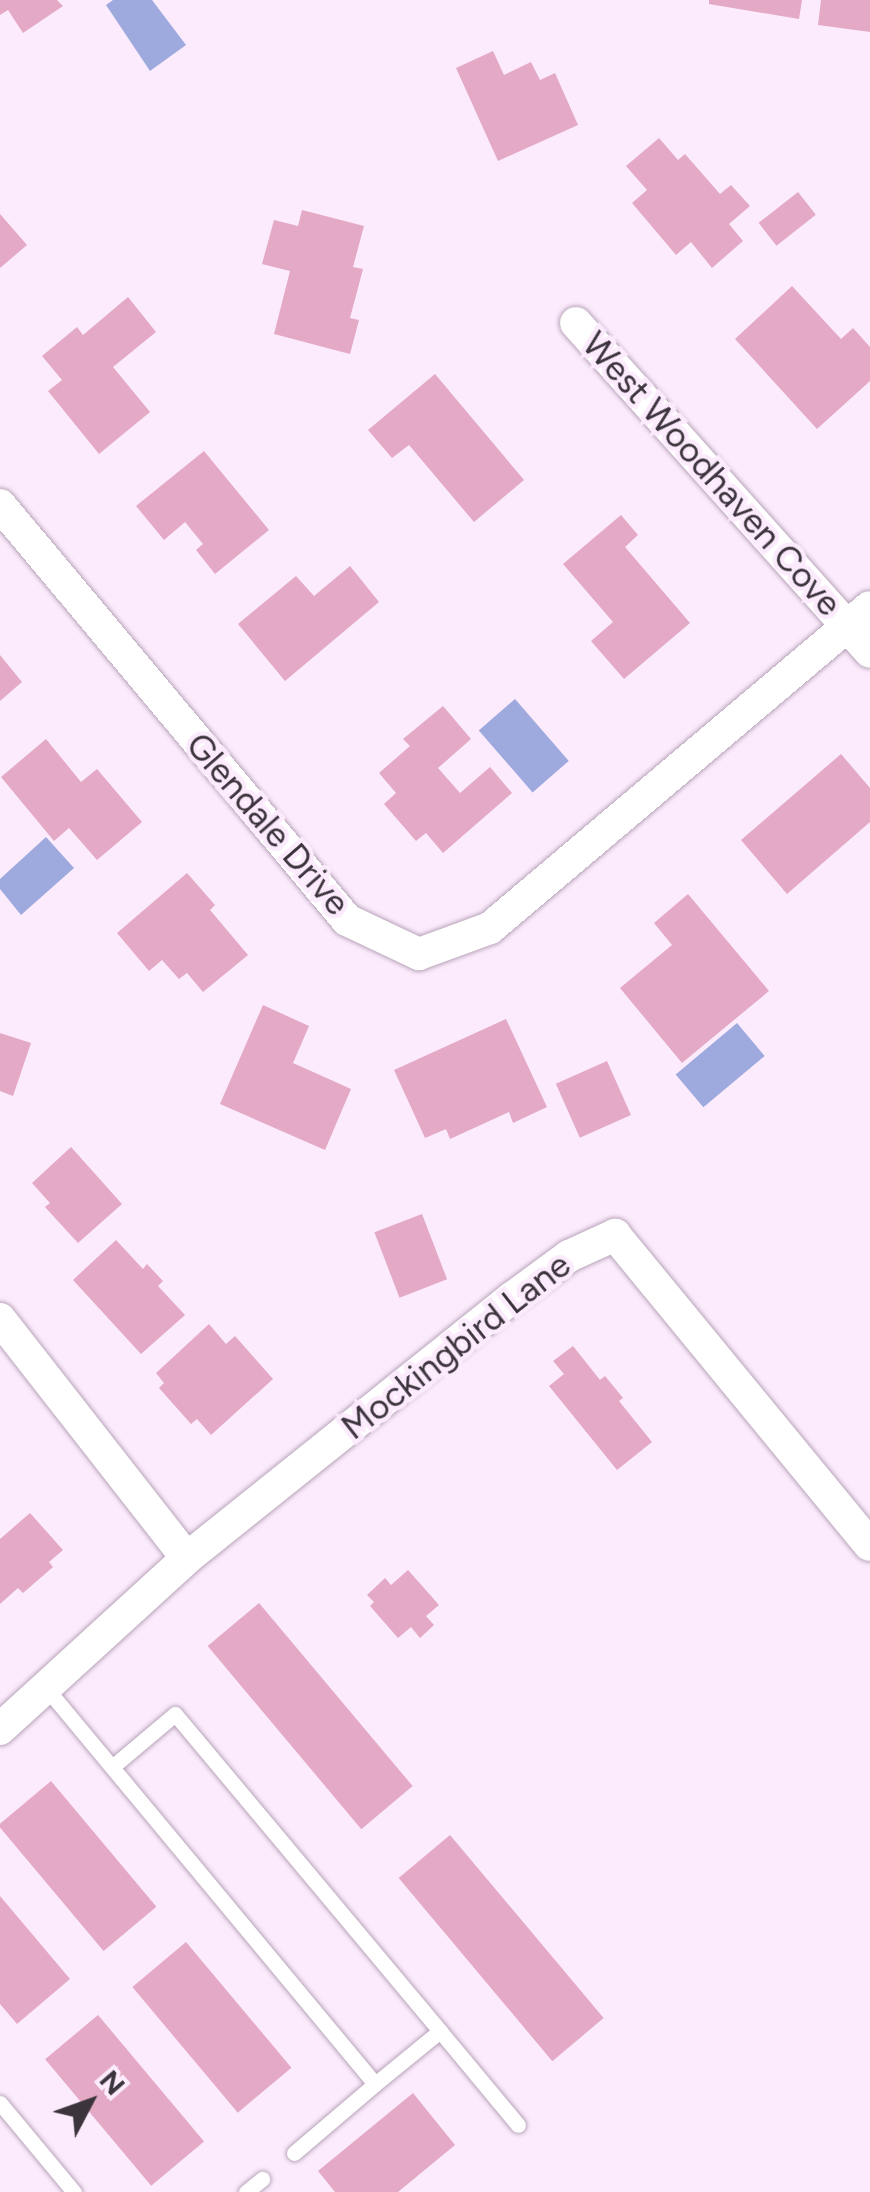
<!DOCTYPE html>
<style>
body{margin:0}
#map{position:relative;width:870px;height:2192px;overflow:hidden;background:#fcebfd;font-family:Figtree,sans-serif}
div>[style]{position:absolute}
.water>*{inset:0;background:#9ea9dd;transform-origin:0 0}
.building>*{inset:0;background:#e3a9c5;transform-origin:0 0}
.roads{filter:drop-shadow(0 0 2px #b8a4b9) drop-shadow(0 0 2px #b8a4b9)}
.lane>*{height:15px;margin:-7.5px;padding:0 7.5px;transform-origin:7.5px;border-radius:7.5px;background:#fff}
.street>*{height:32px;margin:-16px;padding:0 16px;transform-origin:16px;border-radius:16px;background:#fff}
span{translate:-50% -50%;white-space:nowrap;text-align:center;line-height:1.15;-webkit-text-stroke:9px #fcebfd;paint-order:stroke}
.street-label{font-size:35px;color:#3c343c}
.north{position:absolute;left:40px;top:2052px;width:100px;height:100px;-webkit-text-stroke:8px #fcebfd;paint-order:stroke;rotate:49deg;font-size:28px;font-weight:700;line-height:40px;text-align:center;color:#3c343c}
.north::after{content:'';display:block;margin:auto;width:35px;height:45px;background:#3c343c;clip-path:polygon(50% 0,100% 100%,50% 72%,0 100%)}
</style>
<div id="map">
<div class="water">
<div style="clip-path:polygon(113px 0,152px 0,186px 45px,150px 71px,106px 5px)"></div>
<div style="left:515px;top:699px;width:82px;height:48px;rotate:49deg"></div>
<div style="clip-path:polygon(46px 837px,74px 868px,21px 915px,0 889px,0 879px)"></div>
<div style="left:737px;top:1023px;width:43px;height:80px;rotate:50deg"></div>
</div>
<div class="building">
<div style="clip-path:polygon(0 0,57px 0,63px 6px,23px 33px,8px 10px,0 15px)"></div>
<div style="clip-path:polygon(709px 0,802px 0,799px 19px,709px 4px)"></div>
<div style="clip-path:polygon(821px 0,870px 0,870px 32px,818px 25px)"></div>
<div style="clip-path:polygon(493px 51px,504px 75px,531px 62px,540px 80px,555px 73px,578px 125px,498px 161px,456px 68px)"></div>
<div style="clip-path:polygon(659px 138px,678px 160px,685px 154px,720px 194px,731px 185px,750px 206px,729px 224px,743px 241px,712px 268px,691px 242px,676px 255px,632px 203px,647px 190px,626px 166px)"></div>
<div style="left:798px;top:192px;width:29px;height:50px;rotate:52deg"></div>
<div style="clip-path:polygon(302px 210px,364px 226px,353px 267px,363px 269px,350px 318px,359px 320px,350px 354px,274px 334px,290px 271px,262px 264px,274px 220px,298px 226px)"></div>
<div style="clip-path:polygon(0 214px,27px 245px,0 268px)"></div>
<div style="clip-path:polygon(792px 286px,841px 339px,853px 328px,870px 347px,870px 381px,817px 429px,735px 339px)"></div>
<div style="clip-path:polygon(128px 297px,156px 332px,113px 367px,150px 412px,99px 454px,48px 391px,62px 380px,42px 356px,77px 327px,83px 335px)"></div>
<div style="clip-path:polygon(435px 374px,524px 480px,474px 522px,409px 445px,392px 458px,368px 430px)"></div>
<div style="clip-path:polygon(204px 451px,269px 530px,215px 574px,196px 550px,203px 544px,185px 522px,164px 540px,136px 506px)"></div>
<div style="clip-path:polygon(621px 515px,638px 535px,625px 547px,690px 623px,624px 679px,591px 641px,613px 622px,563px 564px)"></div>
<div style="clip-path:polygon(350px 566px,379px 602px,285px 681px,238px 624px,296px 576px,314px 596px)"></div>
<div style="clip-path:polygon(0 655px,22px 682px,0 701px)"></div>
<div style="clip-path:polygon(443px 706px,471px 739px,438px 768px,460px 793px,490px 767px,512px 793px,443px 853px,426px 833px,416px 841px,384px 804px,396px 793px,379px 773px,410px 746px,403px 739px)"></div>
<div style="clip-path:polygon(46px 739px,81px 782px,97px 769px,142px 822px,97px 860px,69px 828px,54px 841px,1px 777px)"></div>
<div style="clip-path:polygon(841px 754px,870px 788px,870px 822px,787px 894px,741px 840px)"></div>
<div style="clip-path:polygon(187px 873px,215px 905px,210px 910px,248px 955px,203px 992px,187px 973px,179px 979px,162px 960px,149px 971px,117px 933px)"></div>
<div style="clip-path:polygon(688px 894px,769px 991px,682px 1063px,620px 988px,672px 945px,654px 923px)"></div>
<div style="clip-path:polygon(263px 1005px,309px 1026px,293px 1063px,351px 1089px,325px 1150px,220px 1104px)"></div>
<div style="clip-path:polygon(506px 1019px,547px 1107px,513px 1123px,509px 1112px,450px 1139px,446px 1129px,425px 1138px,394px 1070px)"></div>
<div style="clip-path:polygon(0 1033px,31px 1043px,13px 1096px,0 1091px)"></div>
<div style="left:607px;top:1061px;width:59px;height:56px;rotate:66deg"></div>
<div style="clip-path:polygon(71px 1147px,122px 1204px,78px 1243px,45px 1207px,50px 1203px,32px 1183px)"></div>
<div style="left:422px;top:1214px;width:70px;height:51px;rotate:69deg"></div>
<div style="clip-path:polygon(116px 1240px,143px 1269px,147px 1264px,163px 1281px,158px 1286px,185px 1315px,141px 1354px,73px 1280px)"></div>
<div style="clip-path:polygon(209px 1324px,226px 1344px,235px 1336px,273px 1379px,211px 1435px,197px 1419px,191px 1424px,159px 1388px,164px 1383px,156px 1373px)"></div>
<div style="clip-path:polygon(573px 1346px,600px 1380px,605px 1376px,623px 1398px,619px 1401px,652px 1442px,617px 1470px,549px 1386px,564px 1374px,553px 1361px)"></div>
<div style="clip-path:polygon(30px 1513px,63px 1550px,49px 1562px,53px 1567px,23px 1593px,18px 1588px,0 1604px,0 1539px)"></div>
<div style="clip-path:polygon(408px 1570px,439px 1605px,426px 1616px,434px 1625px,420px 1638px,411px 1627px,398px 1638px,370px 1606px,374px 1602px,367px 1595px,385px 1578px,391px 1585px)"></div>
<div style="left:259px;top:1603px;width:239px;height:67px;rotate:50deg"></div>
<div style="left:51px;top:1781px;width:164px;height:69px;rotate:50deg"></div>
<div style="left:450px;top:1835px;width:239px;height:67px;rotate:50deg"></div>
<div style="clip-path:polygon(0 1896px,70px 1979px,17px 2024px,0 2004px)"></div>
<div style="left:186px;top:1942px;width:164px;height:70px;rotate:50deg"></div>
<div style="left:98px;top:2015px;width:165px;height:69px;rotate:50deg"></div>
<div style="clip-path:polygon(413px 2093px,455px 2145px,398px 2192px,335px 2192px,318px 2171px)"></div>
</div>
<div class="roads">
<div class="lane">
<div style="left:47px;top:1689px;width:513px;rotate:50.29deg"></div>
<div style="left:375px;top:2084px;width:84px;rotate:-39.2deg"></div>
<div style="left:440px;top:2031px;width:122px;rotate:50.3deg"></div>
<div style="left:112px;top:1767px;width:82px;rotate:-40.1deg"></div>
<div style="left:175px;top:1714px;width:413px;rotate:50.1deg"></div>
<div style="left:0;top:2103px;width:116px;rotate:50.3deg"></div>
<div style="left:294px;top:2153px;width:106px;rotate:-40.4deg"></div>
<div style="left:246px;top:2192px;width:21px;rotate:-39deg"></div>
</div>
<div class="street">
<div style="left:576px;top:323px;width:441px;rotate:48.2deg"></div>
<div style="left:0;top:505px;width:541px;rotate:50.1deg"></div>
<div style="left:347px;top:920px;width:80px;rotate:25.3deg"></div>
<div style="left:419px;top:954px;width:76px;rotate:-20.1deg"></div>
<div style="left:490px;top:928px;width:497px;rotate:-40.2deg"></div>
<div style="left:0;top:1319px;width:303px;rotate:52deg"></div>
<div style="left:0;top:1729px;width:253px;rotate:-42.4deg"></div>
<div style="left:187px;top:1558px;width:416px;rotate:-38.7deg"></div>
<div style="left:512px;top:1298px;width:71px;rotate:-36.4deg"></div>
<div style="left:569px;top:1256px;width:51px;rotate:-24.5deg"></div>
<div style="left:615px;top:1235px;width:401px;rotate:50.6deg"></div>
</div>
</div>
<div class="street-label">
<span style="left:712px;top:474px;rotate:48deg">West Woodhaven Cove</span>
<span style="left:268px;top:824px;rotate:49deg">Glendale Drive</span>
<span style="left:456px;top:1346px;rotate:-38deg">Mockingbird Lane</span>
</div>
<div class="north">N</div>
</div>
